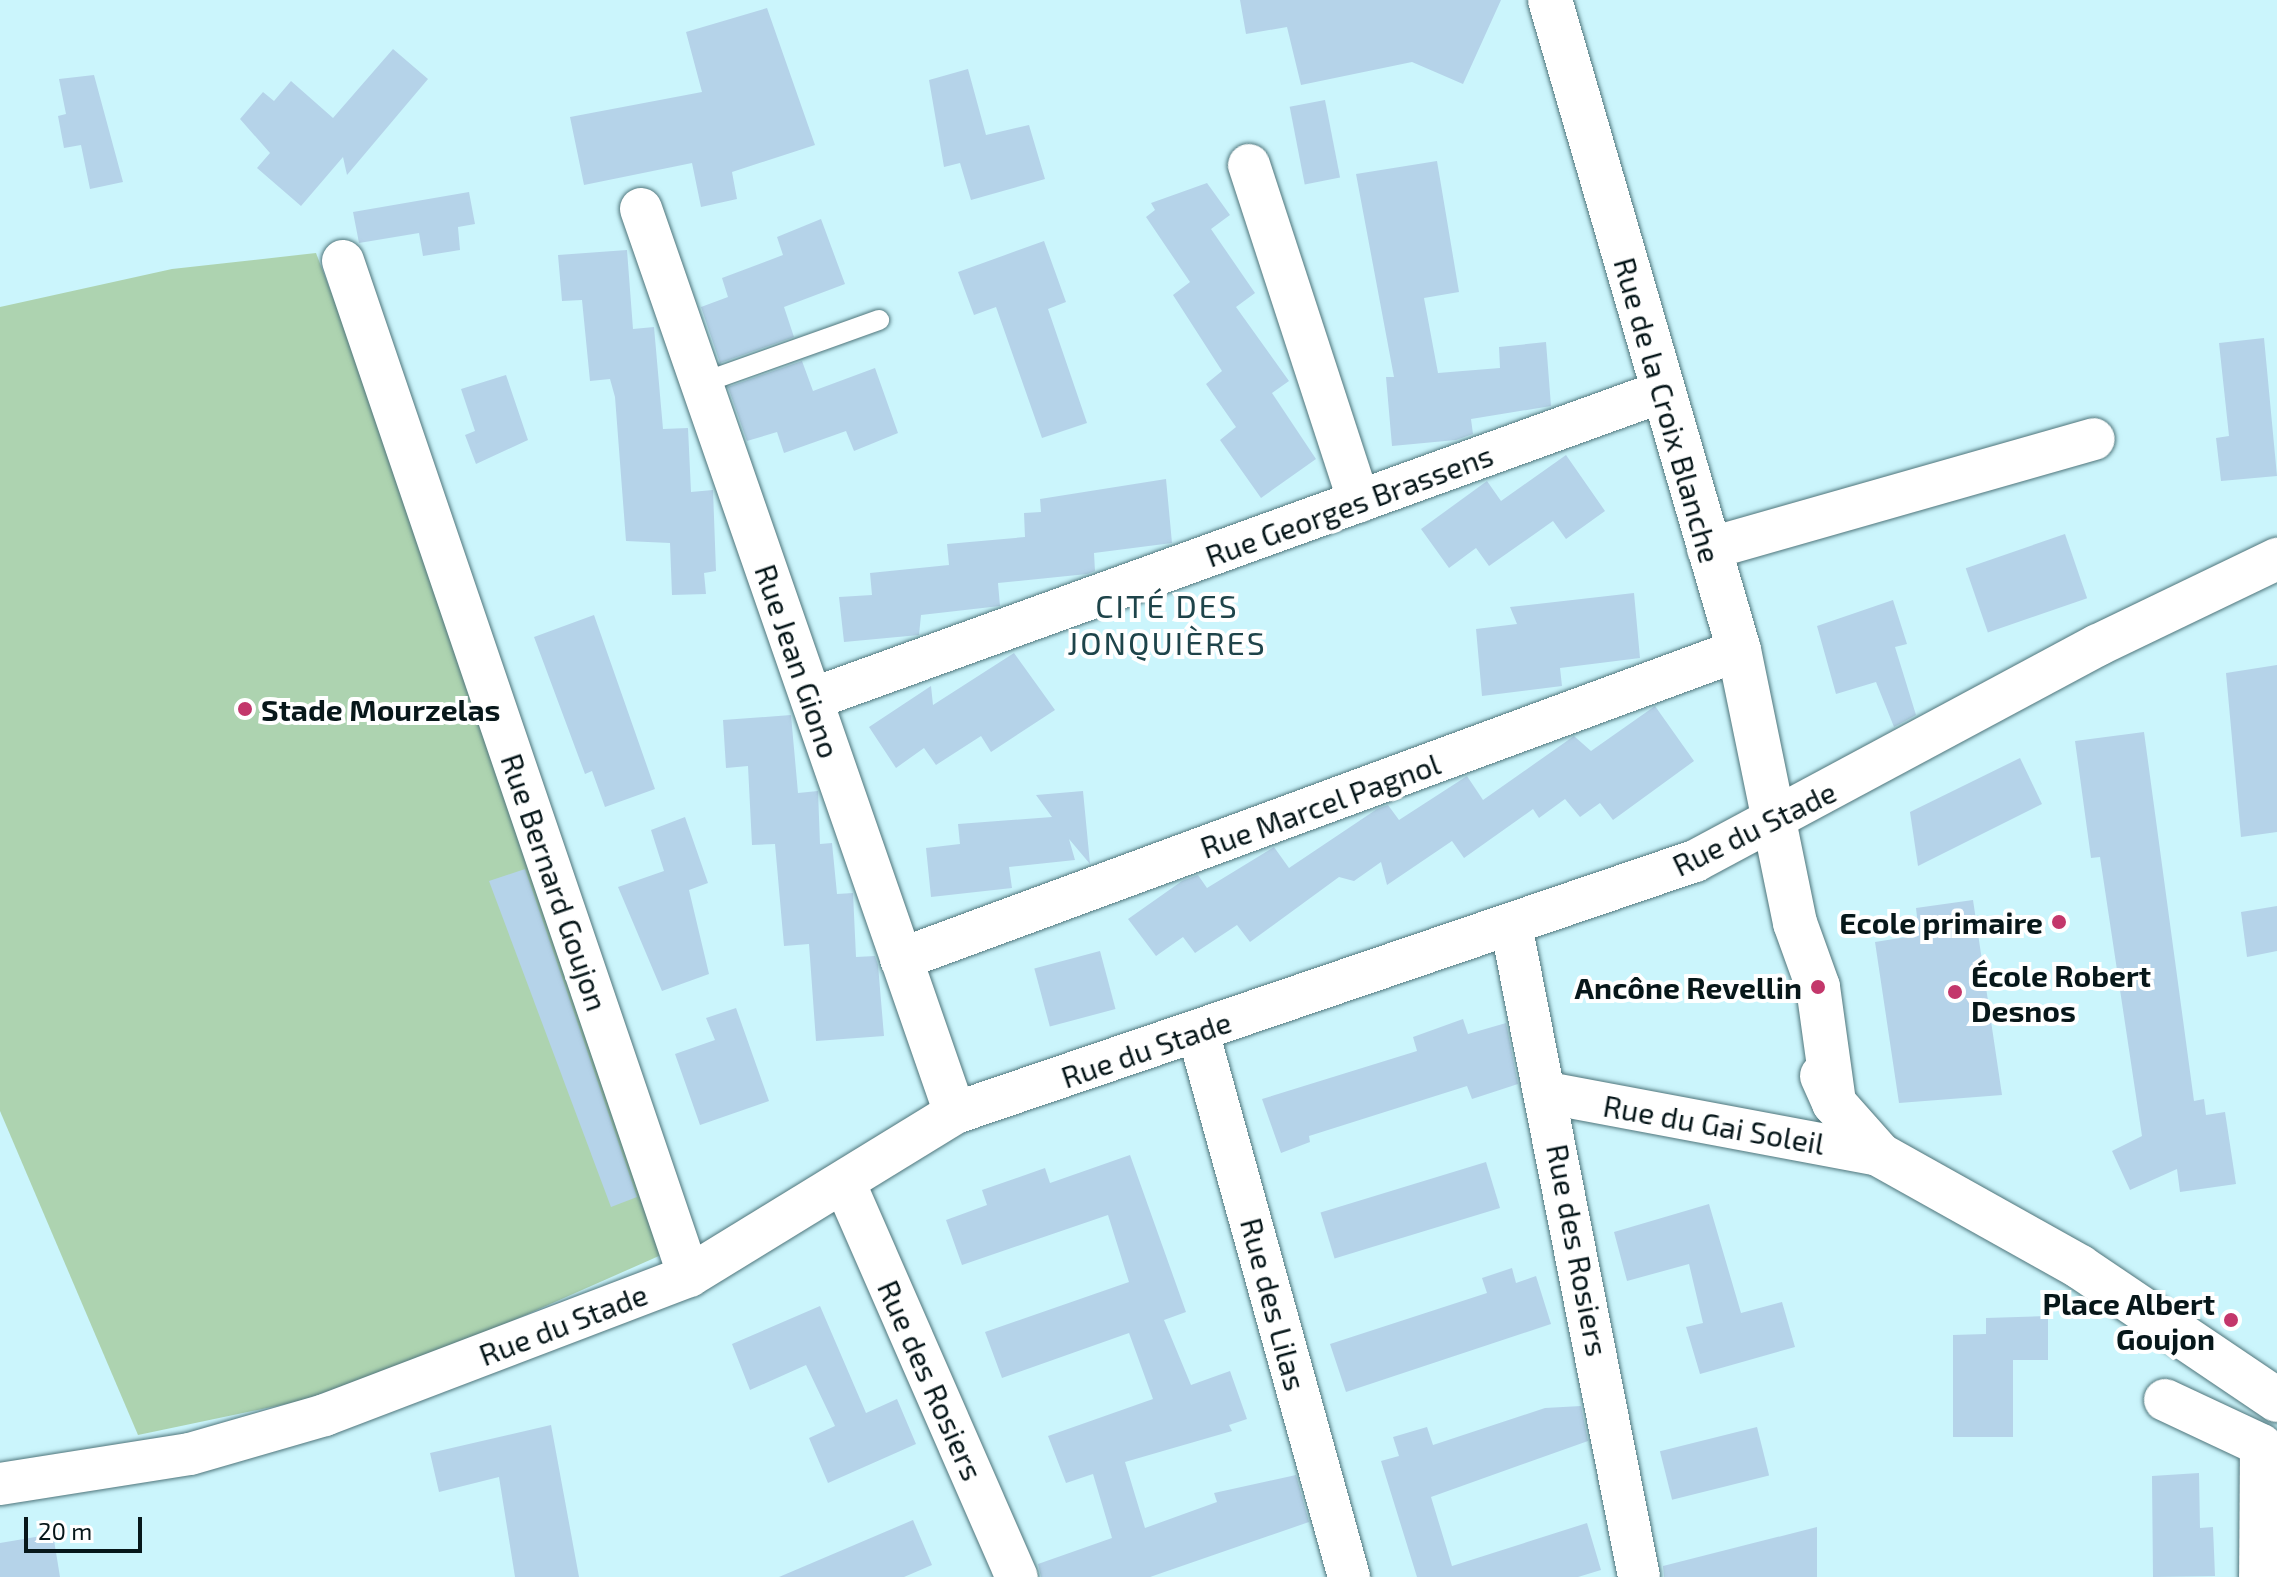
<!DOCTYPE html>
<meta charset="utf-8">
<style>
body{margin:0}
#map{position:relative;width:2277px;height:1577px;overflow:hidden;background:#cbf5fc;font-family:"Exo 2",sans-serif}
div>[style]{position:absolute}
.green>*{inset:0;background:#add3b0}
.building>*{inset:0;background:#b5d3e9;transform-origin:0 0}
.roads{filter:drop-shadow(0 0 2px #4f757b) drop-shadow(0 0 2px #4f757b)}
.lane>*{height:20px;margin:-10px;padding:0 10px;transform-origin:10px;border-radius:10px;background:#fff}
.street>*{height:42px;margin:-21px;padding:0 21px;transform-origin:21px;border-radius:21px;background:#fff}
.secondary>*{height:44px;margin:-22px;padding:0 22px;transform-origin:22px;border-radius:22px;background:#fff}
.dots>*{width:22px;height:22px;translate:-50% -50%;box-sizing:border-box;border:4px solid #fff;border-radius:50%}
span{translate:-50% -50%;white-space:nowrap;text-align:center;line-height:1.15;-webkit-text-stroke:8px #fff;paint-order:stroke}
.street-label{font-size:30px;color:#07171a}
.poi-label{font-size:30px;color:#07171a;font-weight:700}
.left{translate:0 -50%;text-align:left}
.right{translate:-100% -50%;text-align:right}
.neighbourhood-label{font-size:32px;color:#1e444a;letter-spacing:2px}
.scale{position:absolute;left:24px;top:1517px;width:118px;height:36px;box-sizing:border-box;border:4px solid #07171a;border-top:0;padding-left:10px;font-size:24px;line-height:28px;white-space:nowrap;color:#07171a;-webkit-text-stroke:6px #fff;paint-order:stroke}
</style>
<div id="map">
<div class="green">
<div style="clip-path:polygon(316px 253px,695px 1240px,449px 1349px,300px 1401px,138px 1435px,0 1111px,0 307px,172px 269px)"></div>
</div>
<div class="building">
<div style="clip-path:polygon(1240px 0,1501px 0,1463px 84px,1412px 62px,1301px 85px,1287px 27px,1246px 34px)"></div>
<div style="clip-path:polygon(767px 8px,815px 145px,732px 172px,737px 199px,701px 207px,692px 163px,584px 185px,570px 117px,702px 92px,686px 32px)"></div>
<div style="clip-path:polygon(393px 49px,428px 79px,347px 175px,343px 157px,301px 206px,257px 168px,270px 153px,240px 119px,263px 92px,274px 101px,291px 81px,333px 118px)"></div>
<div style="clip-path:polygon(968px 69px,986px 135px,1029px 125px,1045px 179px,971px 200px,960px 163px,944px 167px,929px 80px)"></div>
<div style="clip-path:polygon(94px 75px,123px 182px,90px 189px,81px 145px,64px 148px,58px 116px,66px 114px,59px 79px)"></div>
<div style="left:1325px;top:100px;width:79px;height:36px;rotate:79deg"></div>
<div style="clip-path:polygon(1437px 161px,1459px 292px,1424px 298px,1438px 373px,1500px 368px,1499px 347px,1546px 342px,1551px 406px,1471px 419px,1473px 434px,1456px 440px,1392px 446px,1386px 377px,1394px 377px,1356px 174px)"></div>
<div style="clip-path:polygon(1207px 183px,1230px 215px,1211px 229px,1255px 293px,1236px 307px,1289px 381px,1272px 393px,1316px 459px,1261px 498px,1220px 440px,1236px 427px,1206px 384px,1222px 371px,1173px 295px,1190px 282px,1146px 217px,1155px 210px,1151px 203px)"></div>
<div style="clip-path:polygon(469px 192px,475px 224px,458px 227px,460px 250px,423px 256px,419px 233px,359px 243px,353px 212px)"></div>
<div style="clip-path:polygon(821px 219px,845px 284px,784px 307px,794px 337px,720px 363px,701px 307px,728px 297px,722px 278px,783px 255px,777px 237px)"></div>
<div style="clip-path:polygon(1044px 241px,1066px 302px,1048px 309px,1087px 423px,1042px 438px,996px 307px,974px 315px,958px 272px)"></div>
<div style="clip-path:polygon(627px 250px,633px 329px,654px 327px,663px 429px,688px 428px,691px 492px,713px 490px,716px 571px,704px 573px,706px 594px,672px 595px,670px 543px,626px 541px,615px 397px,610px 379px,590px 381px,582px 300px,562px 301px,558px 255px)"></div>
<div style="clip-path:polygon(2264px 338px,2277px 476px,2221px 481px,2216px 438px,2229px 436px,2219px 343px)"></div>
<div style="clip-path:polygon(802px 361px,813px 391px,875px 368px,898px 433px,854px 451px,846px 431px,784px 453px,777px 432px,747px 441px,728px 387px)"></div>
<div style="clip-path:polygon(506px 375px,528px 440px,476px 464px,465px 435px,475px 431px,461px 389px)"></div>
<div style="clip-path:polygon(1566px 455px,1605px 511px,1566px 539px,1553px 521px,1489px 566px,1476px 548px,1449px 568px,1421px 529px,1487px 481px,1501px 501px)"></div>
<div style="clip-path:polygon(1166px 479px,1172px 543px,1094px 553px,1095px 571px,1087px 574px,998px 583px,1000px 606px,921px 615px,919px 635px,844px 642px,839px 597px,872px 595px,870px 573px,949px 565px,947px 544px,1025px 537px,1024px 513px,1041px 512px,1040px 499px)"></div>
<div style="left:2065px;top:534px;width:68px;height:105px;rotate:71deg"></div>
<div style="clip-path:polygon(1634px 593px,1640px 658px,1560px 668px,1562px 686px,1482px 696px,1476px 629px,1517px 624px,1510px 607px)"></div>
<div style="clip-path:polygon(1893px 600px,1907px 644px,1895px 647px,1916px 715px,1894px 727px,1876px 682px,1836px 694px,1817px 626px)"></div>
<div style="clip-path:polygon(594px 615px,655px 789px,605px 807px,592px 771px,585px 774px,534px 637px)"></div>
<div style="clip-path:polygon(1014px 653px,1055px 710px,991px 752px,981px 736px,936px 765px,924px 748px,896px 768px,869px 727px,931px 686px,933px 705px)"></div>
<div style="clip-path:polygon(2277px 665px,2277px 832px,2241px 837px,2226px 673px)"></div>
<div style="clip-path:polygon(1655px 706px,1694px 761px,1613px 820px,1600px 803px,1580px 817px,1565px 799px,1539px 818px,1533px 809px,1464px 858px,1452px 841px,1387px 885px,1381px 862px,1354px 881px,1339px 877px,1250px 942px,1237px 925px,1195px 953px,1183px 937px,1156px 956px,1128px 919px,1182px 881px,1198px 875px,1207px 888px,1274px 847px,1289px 868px,1377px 809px,1388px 805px,1399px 820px,1467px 776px,1483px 800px,1574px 736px,1591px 751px)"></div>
<div style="clip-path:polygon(791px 715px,798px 793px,818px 791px,820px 844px,832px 843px,837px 894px,853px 893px,856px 957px,875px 956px,878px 965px,884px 1036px,816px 1041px,809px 944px,784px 946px,775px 844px,752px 845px,748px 766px,726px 768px,723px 720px)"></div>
<div style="clip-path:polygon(2144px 732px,2194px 1101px,2204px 1099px,2206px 1115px,2225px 1112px,2236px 1184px,2180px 1192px,2177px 1169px,2130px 1190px,2112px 1151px,2142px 1136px,2100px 857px,2091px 858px,2075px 741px)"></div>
<div style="clip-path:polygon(2020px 758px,2042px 804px,1918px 866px,1910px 812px)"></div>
<div style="clip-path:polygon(1083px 791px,1090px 864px,1069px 839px,1075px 860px,1009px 867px,1012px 888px,931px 897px,926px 848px,960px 844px,958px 824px,1052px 817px,1036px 795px)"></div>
<div style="clip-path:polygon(685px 817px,708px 883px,689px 890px,709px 974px,662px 991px,618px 887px,664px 871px,651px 830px)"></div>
<div style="clip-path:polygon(525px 869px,637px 1197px,611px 1207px,489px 881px)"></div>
<div style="clip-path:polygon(1973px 900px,2002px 1095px,1899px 1103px,1875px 942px,1919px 935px,1916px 908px)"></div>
<div style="clip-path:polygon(2277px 906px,2277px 951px,2247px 957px,2241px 912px)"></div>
<div style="left:1100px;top:951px;width:60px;height:68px;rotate:75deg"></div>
<div style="clip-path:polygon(736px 1008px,769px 1101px,700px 1125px,675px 1054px,715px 1040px,706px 1018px)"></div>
<div style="clip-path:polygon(1463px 1019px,1468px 1034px,1506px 1023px,1518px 1084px,1472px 1099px,1467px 1086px,1309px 1136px,1310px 1142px,1281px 1153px,1262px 1099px,1417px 1051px,1413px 1037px)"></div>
<div style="clip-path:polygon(1130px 1155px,1186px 1312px,1164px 1320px,1191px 1385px,1230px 1371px,1247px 1419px,1229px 1425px,1232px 1431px,1125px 1462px,1145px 1528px,1217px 1502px,1214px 1493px,1296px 1475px,1309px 1522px,1150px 1577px,1041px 1577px,1038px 1564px,1112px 1538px,1093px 1474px,1066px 1483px,1048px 1436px,1153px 1399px,1129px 1333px,1002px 1378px,985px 1332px,1129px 1282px,1108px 1215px,962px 1265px,946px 1220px,987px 1205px,982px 1190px,1045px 1168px,1050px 1183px)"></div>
<div style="left:1486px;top:1162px;width:48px;height:173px;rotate:73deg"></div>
<div style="clip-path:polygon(1709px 1204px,1741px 1313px,1782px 1302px,1795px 1347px,1700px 1374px,1686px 1327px,1703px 1323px,1689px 1264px,1627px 1281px,1614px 1232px)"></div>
<div style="clip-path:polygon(1512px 1268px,1516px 1283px,1536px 1276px,1551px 1324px,1346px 1392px,1330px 1344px,1487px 1293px,1482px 1278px)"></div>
<div style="clip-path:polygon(820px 1306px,866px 1413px,897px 1399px,916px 1444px,828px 1483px,809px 1438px,835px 1426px,806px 1365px,750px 1390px,732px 1344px)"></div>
<div style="clip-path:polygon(2048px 1316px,2048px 1360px,2013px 1360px,2013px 1437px,1953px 1437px,1953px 1335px,1986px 1334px,1986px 1318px)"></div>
<div style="clip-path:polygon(1581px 1406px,1588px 1441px,1431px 1497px,1452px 1566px,1587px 1523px,1601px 1570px,1578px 1577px,1417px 1577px,1381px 1461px,1399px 1456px,1393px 1437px,1427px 1427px,1433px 1445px,1545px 1408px)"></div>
<div style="clip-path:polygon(551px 1425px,579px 1577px,515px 1577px,499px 1477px,439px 1492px,430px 1453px)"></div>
<div style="left:1757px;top:1427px;width:50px;height:100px;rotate:76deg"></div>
<div style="clip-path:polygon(2199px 1473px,2200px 1528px,2213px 1527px,2215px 1576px,2153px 1577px,2152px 1476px)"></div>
<div style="clip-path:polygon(913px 1520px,932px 1565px,904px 1577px,779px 1577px)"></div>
<div style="clip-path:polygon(1817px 1527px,1817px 1577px,1664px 1577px,1663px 1566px)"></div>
<div style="clip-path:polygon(53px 1534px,60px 1577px,0 1577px,0 1543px)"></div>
</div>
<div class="roads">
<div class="lane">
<div style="left:702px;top:383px;width:188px;rotate:-19.6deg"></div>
</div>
<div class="street">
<div style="left:1249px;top:165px;width:354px;rotate:71.9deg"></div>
<div style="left:641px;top:209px;width:957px;rotate:70.85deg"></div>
<div style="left:343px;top:261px;width:1072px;rotate:71.18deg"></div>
<div style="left:1708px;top:549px;width:401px;rotate:-15.9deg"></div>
<div style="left:812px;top:699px;width:903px;rotate:-19.88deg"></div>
<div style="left:1511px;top:925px;width:664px;rotate:78.89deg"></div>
<div style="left:901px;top:959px;width:893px;rotate:-20.24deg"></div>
<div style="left:1198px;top:1032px;width:566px;rotate:74.51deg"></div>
<div style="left:1548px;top:1093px;width:338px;rotate:10.6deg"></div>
<div style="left:845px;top:1184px;width:429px;rotate:66.4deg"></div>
<div style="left:2165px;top:1400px;width:106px;rotate:25.1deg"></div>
<div style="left:2261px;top:1445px;width:132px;rotate:90.4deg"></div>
<div style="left:0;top:1484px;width:192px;rotate:-9deg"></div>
<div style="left:190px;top:1454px;width:141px;rotate:-16.1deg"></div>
<div style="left:325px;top:1415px;width:390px;rotate:-20.9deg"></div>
<div style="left:689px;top:1276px;width:312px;rotate:-31.5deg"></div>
<div style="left:955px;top:1113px;width:782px;rotate:-18.81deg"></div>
<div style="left:1695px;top:861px;width:457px;rotate:-28.2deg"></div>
<div style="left:2098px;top:645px;width:199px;rotate:-25.7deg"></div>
</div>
<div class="secondary">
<div style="left:1550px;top:0;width:677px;rotate:73.79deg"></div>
<div style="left:1739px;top:650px;width:279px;rotate:78.4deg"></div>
<div style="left:1795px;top:923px;width:68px;rotate:70.2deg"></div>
<div style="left:1818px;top:987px;width:117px;rotate:82.1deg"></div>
<div style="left:1822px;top:1076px;width:30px;rotate:66deg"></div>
<div style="left:1834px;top:1103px;width:69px;rotate:48.5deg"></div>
<div style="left:1880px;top:1155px;width:229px;rotate:29.2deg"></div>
<div style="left:2080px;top:1267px;width:238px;rotate:34deg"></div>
</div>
</div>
<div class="dots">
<div style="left:245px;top:709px;background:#c3376b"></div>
<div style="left:2059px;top:922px;background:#c3376b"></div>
<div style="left:1818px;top:987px;background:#c3376b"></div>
<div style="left:1955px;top:992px;background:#c3376b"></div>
<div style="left:2231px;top:1320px;background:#c3376b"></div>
</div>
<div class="street-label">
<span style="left:1668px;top:410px;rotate:74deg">Rue de la Croix Blanche</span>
<span style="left:1349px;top:505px;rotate:-20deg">Rue Georges Brassens</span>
<span style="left:798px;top:661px;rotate:71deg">Rue Jean Giono</span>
<span style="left:1320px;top:805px;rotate:-20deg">Rue Marcel Pagnol</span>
<span style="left:1754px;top:828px;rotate:-26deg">Rue du Stade</span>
<span style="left:555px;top:882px;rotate:71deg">Rue Bernard Goujon</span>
<span style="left:1146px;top:1049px;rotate:-19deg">Rue du Stade</span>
<span style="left:1714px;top:1124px;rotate:10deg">Rue du Gai Soleil</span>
<span style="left:1578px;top:1250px;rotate:79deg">Rue des Rosiers</span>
<span style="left:1274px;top:1304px;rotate:75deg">Rue des Lilas</span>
<span style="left:563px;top:1324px;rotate:-21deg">Rue du Stade</span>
<span style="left:931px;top:1380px;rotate:66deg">Rue des Rosiers</span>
</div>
<div class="poi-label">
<span class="left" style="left:261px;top:709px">Stade Mourzelas</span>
<span class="right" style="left:2043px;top:922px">Ecole primaire</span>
<span class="left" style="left:1971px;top:992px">École Robert<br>Desnos</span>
<span class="right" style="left:1802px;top:987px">Ancône Revellin</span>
<span class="right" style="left:2215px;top:1320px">Place Albert<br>Goujon</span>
</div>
<div class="neighbourhood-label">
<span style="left:1167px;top:624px">CITÉ DES<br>JONQUIÈRES</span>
</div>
<div class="scale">20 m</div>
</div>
